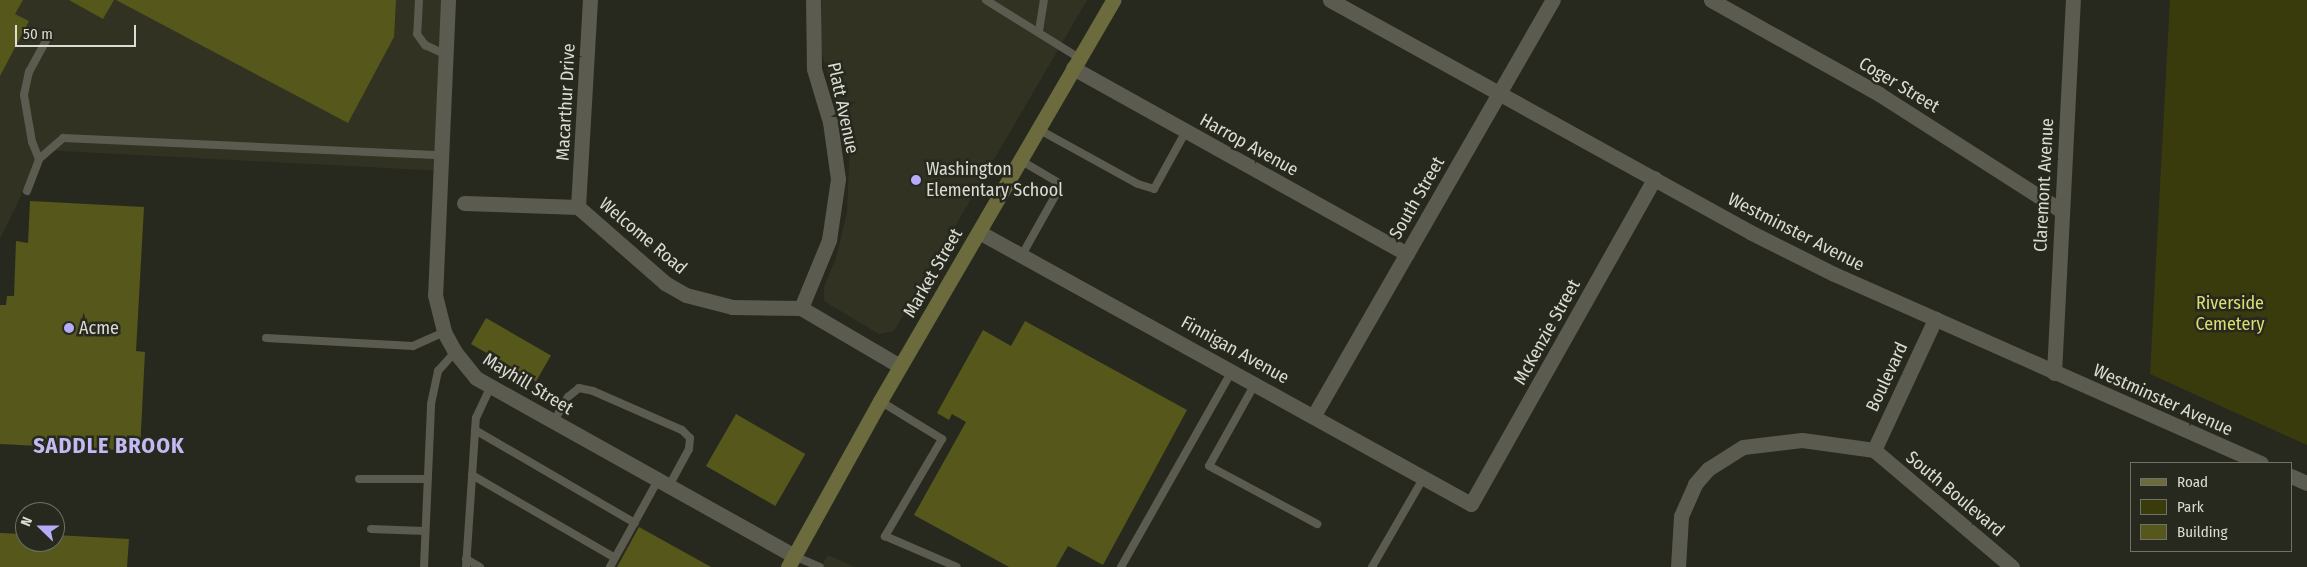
<!DOCTYPE html>
<style>
body{margin:0}
#map{position:relative;width:2307px;height:567px;overflow:hidden;background:#28291e;font-family:"Fira Sans Condensed",sans-serif}
div>[style]{position:absolute}
.built>*{inset:0;background:#313221}
.green>*{inset:0;background:#3a3b0d}
.building>*{inset:0;background:#56571b;transform-origin:0 0}
.service>*{height:8px;margin:-4px;padding:0 4px;transform-origin:4px;border-radius:4px;background:#5b5b50}
.minor>*{height:15px;margin:-7.5px;padding:0 7.5px;transform-origin:7.5px;border-radius:7.5px;background:#5b5b50}
.tertiary>*{height:15px;margin:-7.5px;padding:0 7.5px;transform-origin:7.5px;border-radius:7.5px;background:#5b5b50}
.secondary>*{height:15px;margin:-7.5px;padding:0 7.5px;transform-origin:7.5px;border-radius:7.5px;background:#6b6b3e}
.dots>*{width:14px;height:14px;translate:-50% -50%;box-sizing:border-box;border:2px solid #28291e;border-radius:50%}
span{translate:-50% -50%;white-space:nowrap;text-align:center;line-height:1.15;-webkit-text-stroke:5px #28291e;paint-order:stroke}
.street-label{font-size:18px;color:#dcdcd5}
.poi-label{font-size:18px;color:#dcdcd5}
.left{translate:0 -50%;text-align:left}
.park-label{font-size:18px;color:#dbde73}
.district-label{font-size:22px;color:#c1baf3;font-weight:700;letter-spacing:1px}
.legend{position:absolute;left:2130px;top:462px;width:162px;height:90px;box-sizing:border-box;background:#28291e;border:1px solid #707167;margin:0;padding:6px 9px;list-style:none;font-size:15px;color:#dcdcd5}
.legend li{display:flex;align-items:center;gap:10px;height:25px}
.legend b{width:25px;border:1px solid #707167}
.north{position:absolute;left:15px;top:502px;width:50px;height:50px;box-sizing:border-box;background:#28291e;border:1px solid #707167;border-radius:50%;rotate:292deg;font-size:14px;font-weight:700;line-height:20px;text-align:center;color:#dcdcd5}
.north::after{content:'';display:block;margin:auto;width:18px;height:22px;background:#b6acf8;clip-path:polygon(50% 0,100% 100%,50% 72%,0 100%)}
.scale{position:absolute;left:15px;top:25px;width:121px;height:22px;box-sizing:border-box;border:2px solid #dcdcd5;border-top:0;padding-left:6px;font-size:15px;line-height:18px;white-space:nowrap;color:#dcdcd5;-webkit-text-stroke:4px #28291e;paint-order:stroke}
</style>
<div id="map">
<div class="built">
<div style="clip-path:polygon(0 0,450px 0,443px 171px,43px 150px,0 239px)"></div>
<div style="clip-path:polygon(822px 0,1087px 0,894px 331px,879px 334px,824px 301px,824px 287px,836px 258px,847px 212px,850px 147px,820px 47px)"></div>
<div style="clip-path:polygon(828px 555px,855px 567px,821px 567px)"></div>
</div>
<div class="green">
<div style="clip-path:polygon(2170px 0,2307px 0,2307px 445px,2150px 374px)"></div>
</div>
<div class="building">
<div style="clip-path:polygon(0 0,23px 0,15px 14px,29px 21px,0 76px)"></div>
<div style="clip-path:polygon(69px 0,114px 0,103px 19px)"></div>
<div style="clip-path:polygon(116px 0,396px 0,394px 37px,348px 123px)"></div>
<div style="clip-path:polygon(30px 201px,144px 207px,136px 351px,145px 352px,140px 451px,0 444px,0 305px,6px 305px,7px 296px,14px 296px,16px 241px,28px 243px)"></div>
<div style="left:486px;top:318px;width:75px;height:30px;rotate:30deg"></div>
<div style="clip-path:polygon(1025px 321px,1187px 410px,1103px 565px,1068px 546px,1056px 567px,1009px 567px,914px 515px,966px 422px,952px 414px,949px 420px,937px 413px,983px 330px,1011px 346px)"></div>
<div style="left:736px;top:414px;width:80px;height:60px;rotate:30deg"></div>
<div style="clip-path:polygon(639px 527px,711px 567px,617px 567px)"></div>
<div style="clip-path:polygon(0 533px,25px 534px,25px 542px,55px 542px,55px 535px,129px 539px,127px 567px,0 567px)"></div>
</div>
<div class="service">
<div style="left:419px;top:0;width:34px;rotate:93deg"></div>
<div style="left:417px;top:34px;width:14px;rotate:54deg"></div>
<div style="left:425px;top:45px;width:23px;rotate:25deg"></div>
<div style="left:986px;top:0;width:110px;rotate:31.9deg"></div>
<div style="left:1039px;top:31px;width:31px;rotate:-81deg"></div>
<div style="left:1038px;top:129px;width:114px;rotate:28.8deg"></div>
<div style="left:1138px;top:184px;width:17px;rotate:17deg"></div>
<div style="left:1154px;top:189px;width:66px;rotate:-61.1deg"></div>
<div style="left:39px;top:159px;width:18px;rotate:-112deg"></div>
<div style="left:32px;top:142px;width:48px;rotate:-99.7deg"></div>
<div style="left:24px;top:95px;width:24px;rotate:-78deg"></div>
<div style="left:29px;top:72px;width:42px;rotate:-61.6deg"></div>
<div style="left:1020px;top:160px;width:45px;rotate:30.5deg"></div>
<div style="left:1059px;top:183px;width:6px;rotate:90deg"></div>
<div style="left:1059px;top:189px;width:76px;rotate:119.3deg"></div>
<div style="left:27px;top:191px;width:34px;rotate:-69deg"></div>
<div style="left:39px;top:159px;width:32px;rotate:-41deg"></div>
<div style="left:63px;top:138px;width:378px;rotate:2.6deg"></div>
<div style="left:266px;top:338px;width:147px;rotate:3.1deg"></div>
<div style="left:413px;top:346px;width:34px;rotate:-24deg"></div>
<div style="left:1256px;top:382px;width:96px;rotate:119.2deg"></div>
<div style="left:1209px;top:466px;width:123px;rotate:28.2deg"></div>
<div style="left:880px;top:401px;width:73px;rotate:31.5deg"></div>
<div style="left:942px;top:439px;width:113px;rotate:120.4deg"></div>
<div style="left:885px;top:536px;width:78px;rotate:23.3deg"></div>
<div style="left:554px;top:421px;width:28px;rotate:-60deg"></div>
<div style="left:568px;top:397px;width:14px;rotate:-39deg"></div>
<div style="left:579px;top:388px;width:14px;rotate:12deg"></div>
<div style="left:593px;top:391px;width:97px;rotate:23.7deg"></div>
<div style="left:682px;top:430px;width:11px;rotate:45deg"></div>
<div style="left:690px;top:438px;width:11px;rotate:95deg"></div>
<div style="left:689px;top:449px;width:42px;rotate:118.4deg"></div>
<div style="left:475px;top:430px;width:185px;rotate:30.2deg"></div>
<div style="left:472px;top:475px;width:165px;rotate:30.1deg"></div>
<div style="left:359px;top:479px;width:68px"></div>
<div style="left:371px;top:529px;width:54px;rotate:2.1deg"></div>
<div style="left:794px;top:556px;width:28px;rotate:23deg"></div>
<div style="left:466px;top:559px;width:16px;rotate:30deg"></div>
<div style="left:424px;top:567px;width:163px;rotate:-87.5deg"></div>
<div style="left:431px;top:404px;width:34px;rotate:-78deg"></div>
<div style="left:438px;top:371px;width:25px;rotate:-48deg"></div>
<div style="left:466px;top:567px;width:149px;rotate:-86.2deg"></div>
<div style="left:476px;top:418px;width:35px;rotate:-65deg"></div>
<div style="left:610px;top:567px;width:99px;rotate:-61.1deg"></div>
<div style="left:1121px;top:567px;width:225px;rotate:-60.5deg"></div>
<div style="left:1372px;top:567px;width:104px;rotate:-60deg"></div>
</div>
<div class="minor">
<div style="left:448px;top:0;width:295px;rotate:92.5deg"></div>
<div style="left:435px;top:295px;width:38px;rotate:76deg"></div>
<div style="left:444px;top:332px;width:23px;rotate:61deg"></div>
<div style="left:455px;top:352px;width:33px;rotate:51deg"></div>
<div style="left:476px;top:378px;width:364px;rotate:29.2deg"></div>
<div style="left:1711px;top:0;width:193px;rotate:29.2deg"></div>
<div style="left:1879px;top:94px;width:217px;rotate:32.6deg"></div>
<div style="left:1073px;top:68px;width:382px;rotate:29.1deg"></div>
<div style="left:464px;top:203px;width:114px;rotate:2deg"></div>
<div style="left:578px;top:207px;width:116px;rotate:41.1deg"></div>
<div style="left:665px;top:283px;width:24px;rotate:30deg"></div>
<div style="left:686px;top:295px;width:48px;rotate:14.6deg"></div>
<div style="left:732px;top:307px;width:69px;rotate:0.8deg"></div>
<div style="left:801px;top:308px;width:115px;rotate:30.4deg"></div>
<div style="left:578px;top:207px;width:207px;rotate:-86.7deg"></div>
<div style="left:979px;top:232px;width:562px;rotate:28.94deg"></div>
<div style="left:1471px;top:504px;width:374px;rotate:-60.6deg"></div>
<div style="left:801px;top:308px;width:74px;rotate:-67.6deg"></div>
<div style="left:829px;top:240px;width:62px;rotate:-81.6deg"></div>
<div style="left:838px;top:179px;width:58px;rotate:-98deg"></div>
<div style="left:830px;top:122px;width:55px;rotate:-106.8deg"></div>
<div style="left:814px;top:69px;width:69px;rotate:-90.8deg"></div>
<div style="left:2054px;top:373px;width:373px;rotate:-87.1deg"></div>
<div style="left:1314px;top:415px;width:479px;rotate:-60.1deg"></div>
<div style="left:1874px;top:450px;width:145px;rotate:-65deg"></div>
<div style="left:1678px;top:567px;width:51px;rotate:-86.6deg"></div>
<div style="left:1681px;top:516px;width:35px;rotate:-66deg"></div>
<div style="left:1695px;top:484px;width:20px;rotate:-49deg"></div>
<div style="left:1708px;top:469px;width:41px;rotate:-32.2deg"></div>
<div style="left:1743px;top:447px;width:59px;rotate:-6.8deg"></div>
<div style="left:1802px;top:440px;width:73px;rotate:7.9deg"></div>
<div style="left:1874px;top:450px;width:181px;rotate:40.3deg"></div>
</div>
<div class="tertiary">
<div style="left:1330px;top:0;width:480px;rotate:28.9deg"></div>
<div style="left:1750px;top:232px;width:94px;rotate:26.6deg"></div>
<div style="left:1834px;top:274px;width:467px;rotate:23.9deg"></div>
<div style="left:2291px;top:476px;width:17px;rotate:24deg"></div>
</div>
<div class="secondary">
<div style="left:788px;top:567px;width:190px;rotate:-61deg"></div>
<div style="left:880px;top:401px;width:464px;rotate:-59.8deg"></div>
</div>
<div class="dots">
<div style="left:916px;top:180px;background:#b6acf8"></div>
<div style="left:69px;top:328px;background:#b6acf8"></div>
</div>
<div class="street-label">
<span style="left:1899px;top:85px;rotate:31deg">Coger Street</span>
<span style="left:566px;top:102px;rotate:-87deg">Macarthur Drive</span>
<span style="left:843px;top:108px;rotate:78deg">Platt Avenue</span>
<span style="left:1249px;top:145px;rotate:29deg">Harrop Avenue</span>
<span style="left:2044px;top:185px;rotate:-87deg">Claremont Avenue</span>
<span style="left:1417px;top:198px;rotate:-60deg">South Street</span>
<span style="left:1796px;top:232px;rotate:27deg">Westminster Avenue</span>
<span style="left:643px;top:236px;rotate:40deg">Welcome Road</span>
<span style="left:933px;top:273px;rotate:-60deg">Market Street</span>
<span style="left:1547px;top:332px;rotate:-61deg">McKenzie Street</span>
<span style="left:1235px;top:350px;rotate:29deg">Finnigan Avenue</span>
<span style="left:1887px;top:377px;rotate:-65deg">Boulevard</span>
<span style="left:528px;top:384px;rotate:31deg">Mayhill Street</span>
<span style="left:2163px;top:400px;rotate:24deg">Westminster Avenue</span>
<span style="left:1955px;top:494px;rotate:40deg">South Boulevard</span>
</div>
<div class="poi-label">
<span class="left" style="left:926px;top:180px">Washington<br>Elementary School</span>
<span class="left" style="left:79px;top:328px">Acme</span>
</div>
<div class="park-label">
<span style="left:2230px;top:314px">Riverside<br>Cemetery</span>
</div>
<div class="district-label">
<span style="left:109px;top:446px">SADDLE BROOK</span>
</div>
<ul class="legend">
<li><b style="height:6px;background:#6b6b3e"></b>Road</li>
<li><b style="height:14px;background:#3a3b0d"></b>Park</li>
<li><b style="height:14px;background:#56571b"></b>Building</li>
</ul>
<div class="north">N</div>
<div class="scale">50 m</div>
</div>
